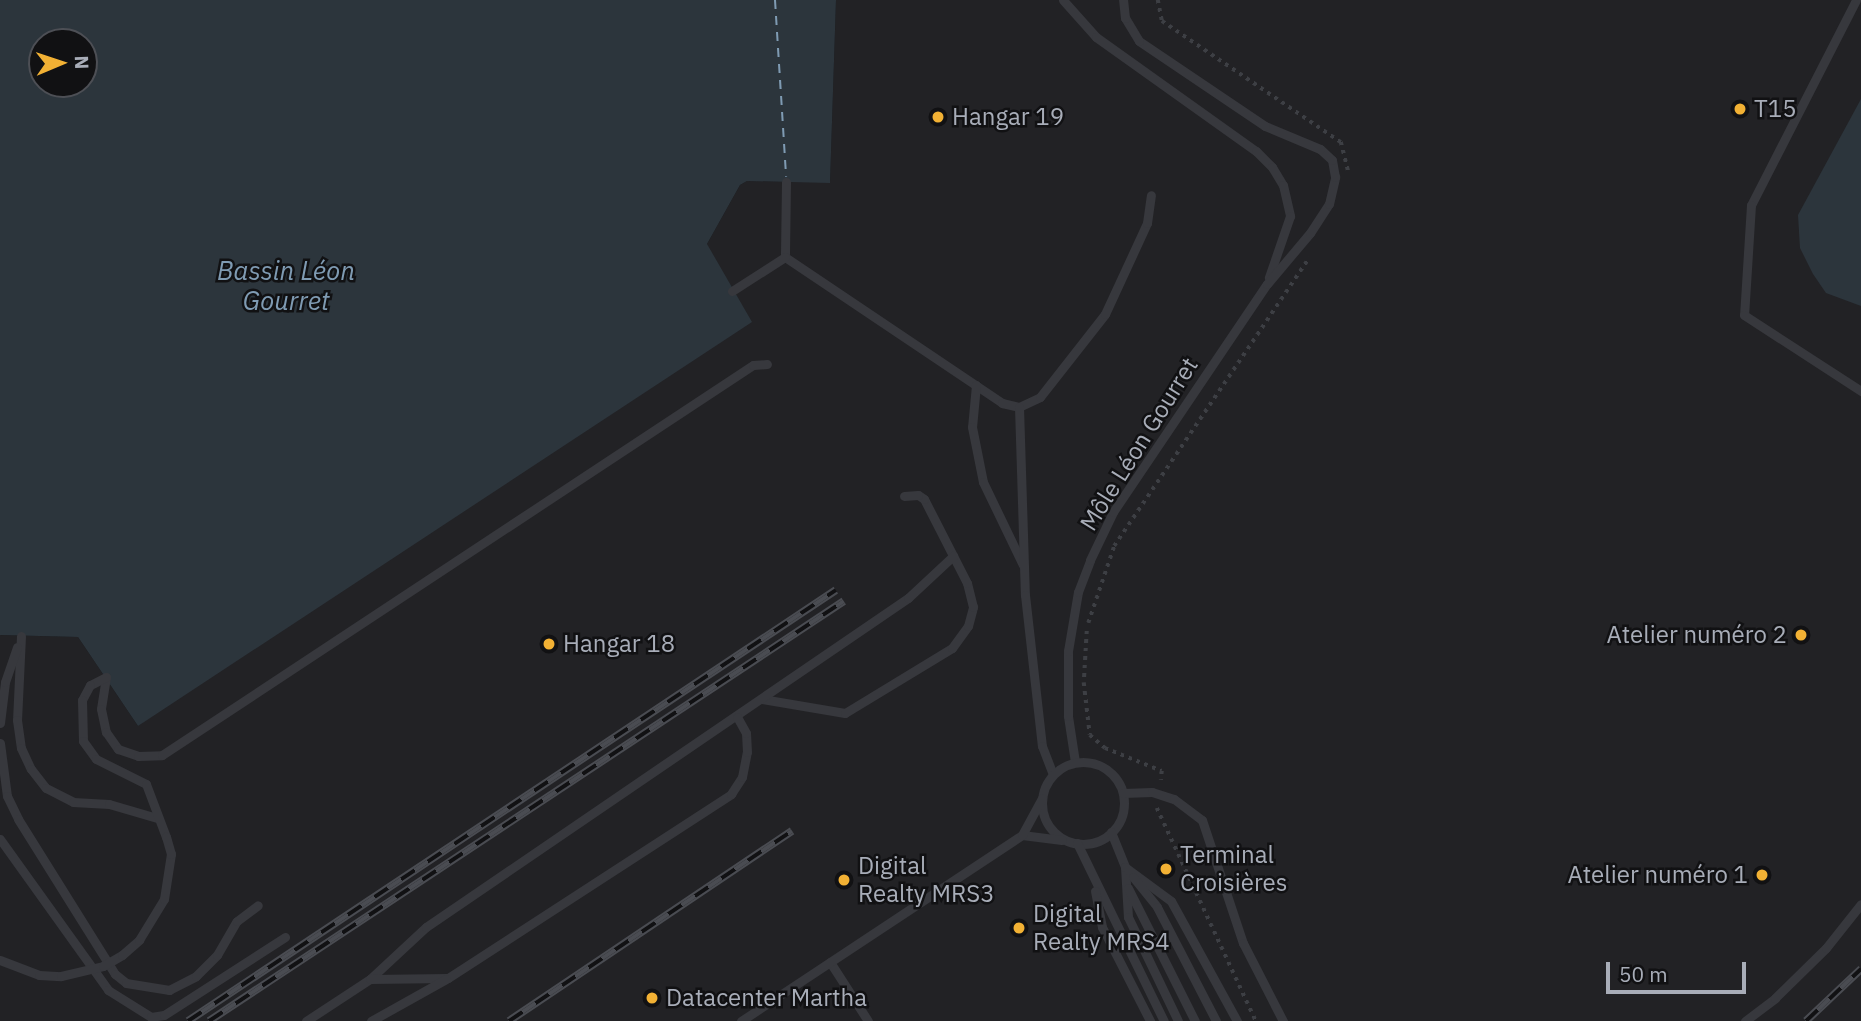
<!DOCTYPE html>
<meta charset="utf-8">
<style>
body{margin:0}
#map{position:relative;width:1861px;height:1021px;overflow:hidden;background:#161618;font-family:"IBM Plex Sans",sans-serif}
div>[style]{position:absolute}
.built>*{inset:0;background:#222225}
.water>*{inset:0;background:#2c353c}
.ferry>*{height:2px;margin-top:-1px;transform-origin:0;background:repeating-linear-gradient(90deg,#7f9bb3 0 9px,transparent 0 16px)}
.path>*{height:3.5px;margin-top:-1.75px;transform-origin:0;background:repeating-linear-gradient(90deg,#3d3f44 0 3.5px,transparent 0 8.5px)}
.lane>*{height:9px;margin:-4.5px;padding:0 4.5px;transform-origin:4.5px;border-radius:4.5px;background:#37383d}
.lane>.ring{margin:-4.5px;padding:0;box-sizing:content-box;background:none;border:9px solid #37383d;border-radius:50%}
.rail>*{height:8px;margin-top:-4px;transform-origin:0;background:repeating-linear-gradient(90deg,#111113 0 16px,#4a4c52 0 32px);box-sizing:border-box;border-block:2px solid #4a4c52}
.lane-bridge>*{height:9px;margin:-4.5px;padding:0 4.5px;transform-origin:4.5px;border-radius:4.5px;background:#37383d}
.dots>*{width:19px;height:19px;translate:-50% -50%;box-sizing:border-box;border:4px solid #111113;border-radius:50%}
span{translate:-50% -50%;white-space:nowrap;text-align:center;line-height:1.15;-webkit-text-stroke:5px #111113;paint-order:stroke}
.poi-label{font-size:24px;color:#a8adb8}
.left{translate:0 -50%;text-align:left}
.right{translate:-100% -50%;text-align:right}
.street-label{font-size:24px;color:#a8adb8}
.water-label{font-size:26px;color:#7f9bb3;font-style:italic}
.north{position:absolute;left:28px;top:28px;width:70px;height:70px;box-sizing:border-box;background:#111113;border:2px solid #4d4f55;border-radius:50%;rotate:88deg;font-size:19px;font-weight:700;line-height:28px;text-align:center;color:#a8adb8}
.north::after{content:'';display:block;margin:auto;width:24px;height:32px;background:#f2b134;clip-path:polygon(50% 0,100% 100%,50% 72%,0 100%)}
.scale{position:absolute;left:1606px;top:962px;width:140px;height:32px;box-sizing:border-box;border:4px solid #a8adb8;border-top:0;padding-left:9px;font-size:21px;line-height:24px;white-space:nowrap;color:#a8adb8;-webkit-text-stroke:5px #111113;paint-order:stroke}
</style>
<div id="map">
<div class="built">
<div style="clip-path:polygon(836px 0,1861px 0,1861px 1021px,0 1021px,0 635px,78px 637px,138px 726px,709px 255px,707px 244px,740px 185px,747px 181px,830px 182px)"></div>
</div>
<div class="water">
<div style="clip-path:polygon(evenodd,0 0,836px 0,830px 183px,747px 181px,740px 185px,707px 244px,752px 322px,138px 726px,78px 637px,0 635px,0 0,42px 42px,84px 42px,84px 84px,42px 84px,42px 42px)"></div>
<div style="clip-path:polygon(1861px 99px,1861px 306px,1826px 293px,1813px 274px,1800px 248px,1798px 215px)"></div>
</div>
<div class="ferry">
<div style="left:775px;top:0;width:177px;rotate:86.4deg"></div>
</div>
<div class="path">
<div style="left:1158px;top:0;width:21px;rotate:79deg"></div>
<div style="left:1162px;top:21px;width:216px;rotate:34.1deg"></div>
<div style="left:1341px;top:142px;width:32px;rotate:76deg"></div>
<div style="left:1088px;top:623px;width:81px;rotate:-71.3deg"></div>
<div style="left:1114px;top:546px;width:348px;rotate:-55.9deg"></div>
<div style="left:1087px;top:631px;width:52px;rotate:93.3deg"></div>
<div style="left:1084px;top:683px;width:52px;rotate:83.4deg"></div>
<div style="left:1090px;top:735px;width:20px;rotate:41deg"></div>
<div style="left:1105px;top:748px;width:61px;rotate:22deg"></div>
<div style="left:1162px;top:771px;width:9px;rotate:96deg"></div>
<div style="left:1157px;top:808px;width:235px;rotate:65.1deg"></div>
</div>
<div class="lane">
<div style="left:1063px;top:0;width:50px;rotate:48.3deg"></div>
<div style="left:1096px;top:37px;width:196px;rotate:35.5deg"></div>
<div style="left:1256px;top:151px;width:23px;rotate:45deg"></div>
<div style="left:1272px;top:167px;width:21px;rotate:59deg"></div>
<div style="left:1283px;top:185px;width:32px;rotate:77deg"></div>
<div style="left:1290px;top:216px;width:65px;rotate:109deg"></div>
<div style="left:1856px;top:0;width:230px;rotate:117.1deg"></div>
<div style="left:1751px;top:205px;width:110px;rotate:93.6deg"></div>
<div style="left:1744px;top:315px;width:140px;rotate:33deg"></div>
<div style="left:786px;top:182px;width:75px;rotate:90.8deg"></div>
<div style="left:785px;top:257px;width:262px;rotate:33.9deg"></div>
<div style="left:1002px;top:403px;width:17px;rotate:13deg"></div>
<div style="left:1019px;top:407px;width:23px;rotate:-25deg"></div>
<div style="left:1040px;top:397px;width:105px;rotate:-51.9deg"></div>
<div style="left:1105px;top:314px;width:100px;rotate:-65.2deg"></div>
<div style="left:1147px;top:223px;width:28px;rotate:-82deg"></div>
<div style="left:732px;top:291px;width:63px;rotate:-32.7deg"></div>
<div style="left:976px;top:385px;width:42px;rotate:95.4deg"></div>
<div style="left:972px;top:427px;width:56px;rotate:78.7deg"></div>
<div style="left:983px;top:482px;width:92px;rotate:64.3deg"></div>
<div style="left:1019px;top:407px;width:188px;rotate:88.2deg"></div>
<div style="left:1025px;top:595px;width:152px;rotate:83.6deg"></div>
<div style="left:1042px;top:746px;width:30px;rotate:69deg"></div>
<div style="left:21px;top:636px;width:84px;rotate:92.7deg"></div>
<div style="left:17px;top:720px;width:28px;rotate:82deg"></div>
<div style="left:21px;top:748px;width:23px;rotate:65deg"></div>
<div style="left:31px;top:769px;width:24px;rotate:52deg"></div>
<div style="left:46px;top:788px;width:30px;rotate:27deg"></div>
<div style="left:73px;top:802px;width:36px;rotate:3deg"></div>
<div style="left:109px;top:804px;width:50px;rotate:16.3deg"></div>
<div style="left:106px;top:677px;width:32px;rotate:99deg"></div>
<div style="left:101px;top:709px;width:24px;rotate:78deg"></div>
<div style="left:106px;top:732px;width:21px;rotate:55deg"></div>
<div style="left:118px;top:749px;width:21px;rotate:19deg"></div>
<div style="left:138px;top:756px;width:24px;rotate:-2deg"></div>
<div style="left:162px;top:755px;width:708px;rotate:-33.42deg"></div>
<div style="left:753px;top:365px;width:14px;rotate:-4deg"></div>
<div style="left:106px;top:677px;width:18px;rotate:153deg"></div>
<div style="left:90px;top:685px;width:17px;rotate:118deg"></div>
<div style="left:82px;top:700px;width:41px;rotate:88.6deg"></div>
<div style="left:83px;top:741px;width:22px;rotate:54deg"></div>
<div style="left:96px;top:759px;width:56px;rotate:26.6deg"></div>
<div style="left:146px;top:784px;width:57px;rotate:69.3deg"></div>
<div style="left:762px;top:699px;width:84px;rotate:9.6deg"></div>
<div style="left:845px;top:713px;width:125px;rotate:-31.3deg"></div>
<div style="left:952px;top:648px;width:27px;rotate:-54deg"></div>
<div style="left:968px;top:626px;width:20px;rotate:-75deg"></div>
<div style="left:973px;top:607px;width:25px;rotate:-104deg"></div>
<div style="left:967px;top:583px;width:94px;rotate:-117.1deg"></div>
<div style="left:924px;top:499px;width:7px;rotate:-146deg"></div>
<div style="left:918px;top:495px;width:14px;rotate:176deg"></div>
<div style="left:0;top:723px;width:41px;rotate:-83deg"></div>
<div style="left:5px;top:682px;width:37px;rotate:-71deg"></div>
<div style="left:0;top:743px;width:53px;rotate:82.5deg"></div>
<div style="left:7px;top:796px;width:25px;rotate:64deg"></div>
<div style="left:18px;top:819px;width:183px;rotate:58deg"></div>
<div style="left:115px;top:974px;width:14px;rotate:39deg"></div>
<div style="left:126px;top:983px;width:44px;rotate:9.2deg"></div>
<div style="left:169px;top:990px;width:30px;rotate:-27deg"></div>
<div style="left:196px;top:976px;width:30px;rotate:-45deg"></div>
<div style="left:217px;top:955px;width:39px;rotate:-60deg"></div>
<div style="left:237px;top:921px;width:26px;rotate:-37deg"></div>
<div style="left:1075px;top:762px;width:47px;rotate:-98.7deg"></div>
<div style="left:1068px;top:716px;width:65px;rotate:-90deg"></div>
<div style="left:1068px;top:651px;width:60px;rotate:-80.4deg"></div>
<div style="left:1078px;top:592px;width:34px;rotate:-69deg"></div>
<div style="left:1090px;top:560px;width:53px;rotate:-64.4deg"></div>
<div style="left:1113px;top:512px;width:275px;rotate:-56deg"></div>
<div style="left:1267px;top:284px;width:67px;rotate:-49.9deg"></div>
<div style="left:1310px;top:233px;width:35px;rotate:-57deg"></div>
<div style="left:1329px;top:204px;width:28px;rotate:-77deg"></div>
<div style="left:1335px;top:177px;width:17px;rotate:-100deg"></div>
<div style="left:1332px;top:160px;width:16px;rotate:-137deg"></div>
<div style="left:1320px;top:149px;width:60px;rotate:-157.3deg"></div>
<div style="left:1265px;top:126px;width:152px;rotate:-146deg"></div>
<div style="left:1139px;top:41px;width:27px;rotate:-121deg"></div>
<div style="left:1125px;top:18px;width:18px;rotate:-96deg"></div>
<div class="ring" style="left:1042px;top:762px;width:73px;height:73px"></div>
<div style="left:1123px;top:793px;width:29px;rotate:-2deg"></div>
<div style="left:1152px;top:792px;width:23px;rotate:18deg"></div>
<div style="left:1174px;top:799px;width:35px;rotate:37deg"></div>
<div style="left:1202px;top:820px;width:130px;rotate:71.6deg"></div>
<div style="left:1243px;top:943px;width:88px;rotate:62.9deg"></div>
<div style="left:1111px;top:832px;width:38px;rotate:68deg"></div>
<div style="left:1125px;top:867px;width:50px;rotate:86.6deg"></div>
<div style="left:1128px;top:917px;width:115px;rotate:64.3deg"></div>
<div style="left:1022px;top:835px;width:40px;rotate:7.1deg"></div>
<div style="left:0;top:839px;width:186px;rotate:54.4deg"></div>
<div style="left:108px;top:990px;width:51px;rotate:32.1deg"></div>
<div style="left:151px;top:1017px;width:13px;rotate:-9deg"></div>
<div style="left:164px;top:1015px;width:144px;rotate:-32.8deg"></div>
<div style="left:1077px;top:843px;width:198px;rotate:64deg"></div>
<div style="left:1125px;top:867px;width:57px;rotate:36.5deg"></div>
<div style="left:1171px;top:901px;width:137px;rotate:61.2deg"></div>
<div style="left:1133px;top:877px;width:38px;rotate:51deg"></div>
<div style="left:1157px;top:907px;width:128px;rotate:62.6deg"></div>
<div style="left:1128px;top:888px;width:149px;rotate:63.3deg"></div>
<div style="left:1095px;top:891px;width:37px;rotate:79deg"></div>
<div style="left:1102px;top:927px;width:106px;rotate:62.9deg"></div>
<div style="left:830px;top:962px;width:70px;rotate:57.2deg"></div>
<div style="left:370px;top:979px;width:76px;rotate:-42.9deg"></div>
<div style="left:426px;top:927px;width:584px;rotate:-34.32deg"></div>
<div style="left:908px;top:598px;width:62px;rotate:-43deg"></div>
<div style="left:306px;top:1021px;width:77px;rotate:-33.3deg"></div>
<div style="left:370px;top:979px;width:78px;rotate:-0.7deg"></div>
<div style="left:448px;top:978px;width:338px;rotate:-33deg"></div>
<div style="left:731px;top:794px;width:20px;rotate:-57deg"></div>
<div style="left:742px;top:777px;width:25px;rotate:-79deg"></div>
<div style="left:747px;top:752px;width:19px;rotate:-93deg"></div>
<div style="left:746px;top:733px;width:18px;rotate:-119deg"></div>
<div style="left:371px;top:1021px;width:86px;rotate:-29.2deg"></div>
<div style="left:741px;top:1021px;width:337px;rotate:-33.5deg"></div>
<div style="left:1022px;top:835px;width:42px;rotate:-61.6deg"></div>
<div style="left:1745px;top:1021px;width:38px;rotate:-37deg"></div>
<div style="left:1775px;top:998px;width:71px;rotate:-44.4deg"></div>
<div style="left:1826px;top:948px;width:56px;rotate:-51.5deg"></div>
</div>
<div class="rail">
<div style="left:188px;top:1021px;width:778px;rotate:-33.63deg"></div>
<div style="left:209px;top:1021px;width:761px;rotate:-33.48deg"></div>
<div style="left:509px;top:1021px;width:341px;rotate:-33.9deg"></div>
<div style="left:1806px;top:1021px;width:76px;rotate:-43.4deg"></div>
</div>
<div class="lane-bridge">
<div style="left:0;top:960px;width:42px;rotate:21deg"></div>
<div style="left:39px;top:975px;width:22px;rotate:3deg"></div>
<div style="left:61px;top:976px;width:43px;rotate:-13.4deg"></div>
<div style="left:103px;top:966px;width:22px;rotate:-30deg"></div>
<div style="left:122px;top:955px;width:23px;rotate:-41deg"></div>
<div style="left:139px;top:940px;width:48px;rotate:-58.6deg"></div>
<div style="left:164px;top:899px;width:46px;rotate:-81.2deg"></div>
<div style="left:171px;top:854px;width:18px;rotate:-106deg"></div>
</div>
<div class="dots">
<div style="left:1740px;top:109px;background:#f2b134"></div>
<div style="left:938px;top:117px;background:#f2b134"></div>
<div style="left:1801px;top:635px;background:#f2b134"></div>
<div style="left:549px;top:644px;background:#f2b134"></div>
<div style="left:1166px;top:869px;background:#f2b134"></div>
<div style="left:1762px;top:875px;background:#f2b134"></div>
<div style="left:844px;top:880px;background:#f2b134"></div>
<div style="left:1019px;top:928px;background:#f2b134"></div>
<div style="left:652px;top:998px;background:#f2b134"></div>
</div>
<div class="poi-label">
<span class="left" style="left:1754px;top:109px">T15</span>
<span class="left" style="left:952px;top:117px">Hangar 19</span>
<span class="right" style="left:1787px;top:635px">Atelier numéro 2</span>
<span class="left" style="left:563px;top:644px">Hangar 18</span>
<span class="left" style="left:1180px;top:869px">Terminal<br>Croisières</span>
<span class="left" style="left:858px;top:880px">Digital<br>Realty MRS3</span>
<span class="right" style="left:1748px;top:875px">Atelier numéro 1</span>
<span class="left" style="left:1033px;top:928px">Digital<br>Realty MRS4</span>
<span class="left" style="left:666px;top:998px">Datacenter Martha</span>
</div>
<div class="street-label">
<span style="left:1139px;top:444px;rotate:-58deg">Môle Léon Gourret</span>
</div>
<div class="water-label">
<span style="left:286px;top:286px">Bassin Léon<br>Gourret</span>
</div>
<div class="north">N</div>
<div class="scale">50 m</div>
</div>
